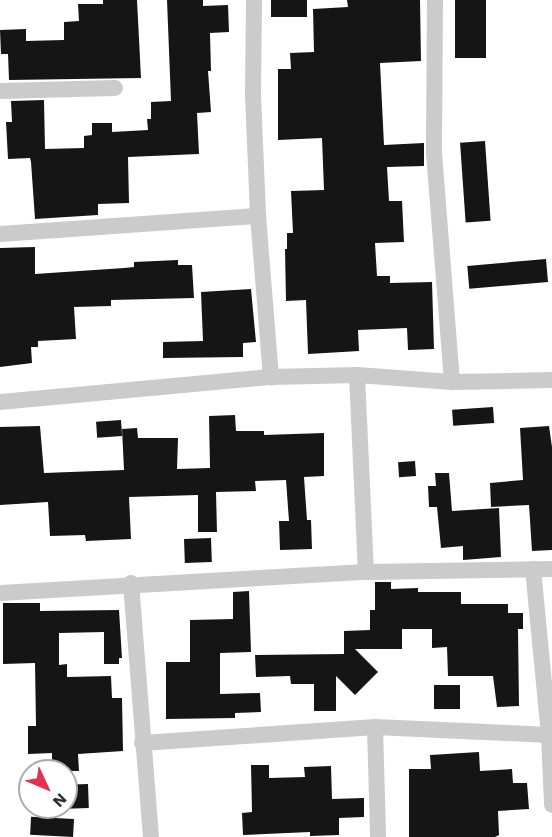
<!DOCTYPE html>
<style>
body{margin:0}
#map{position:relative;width:552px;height:837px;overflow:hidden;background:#fff;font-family:"Work Sans",sans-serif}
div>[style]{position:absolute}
.building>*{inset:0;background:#151515;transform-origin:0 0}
.street>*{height:16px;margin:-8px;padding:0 8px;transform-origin:8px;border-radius:8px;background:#cbcbcb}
span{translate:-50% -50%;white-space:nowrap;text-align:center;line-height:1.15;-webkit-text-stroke:6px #fff;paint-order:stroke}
.north{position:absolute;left:18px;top:759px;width:60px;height:60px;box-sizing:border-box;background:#fff;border:2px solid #ababab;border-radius:50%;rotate:134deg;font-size:16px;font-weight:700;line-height:24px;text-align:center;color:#2e2e2e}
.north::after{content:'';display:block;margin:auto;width:21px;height:27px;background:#e2324d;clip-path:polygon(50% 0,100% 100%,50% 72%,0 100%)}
</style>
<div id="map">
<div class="building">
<div style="clip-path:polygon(103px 0,137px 0,141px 78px,9px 80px,8px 54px,1px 54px,0 30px,26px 29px,26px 41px,64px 40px,64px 22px,79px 21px,78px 4px,103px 4px)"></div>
<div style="clip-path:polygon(167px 0,203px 0,203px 6px,228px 5px,229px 32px,210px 33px,211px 71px,208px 71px,211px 112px,197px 113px,199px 154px,128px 157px,129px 203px,98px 204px,98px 215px,35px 219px,31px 162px,30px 158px,8px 159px,6px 122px,12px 122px,11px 101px,44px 100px,45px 149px,84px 148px,84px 136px,92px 135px,92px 123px,112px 123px,112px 132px,148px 130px,147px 119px,151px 119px,151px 102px,171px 101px)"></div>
<div style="left:271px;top:0;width:36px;height:17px"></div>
<div style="clip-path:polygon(347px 0,420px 0,421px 61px,380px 63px,384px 145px,424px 143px,424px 166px,387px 167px,389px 201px,402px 201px,404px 242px,375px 243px,377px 276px,390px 276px,390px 283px,432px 282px,434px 349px,408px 350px,407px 328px,358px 330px,359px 351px,308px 354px,306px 300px,286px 301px,285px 249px,287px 249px,287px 233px,293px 233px,291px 191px,324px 190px,322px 138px,278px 140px,278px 69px,291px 69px,290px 53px,314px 52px,313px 9px,348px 7px)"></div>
<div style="left:455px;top:0;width:31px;height:58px"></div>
<div style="left:485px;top:141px;width:80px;height:25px;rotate:86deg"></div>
<div style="clip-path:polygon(35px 247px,35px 274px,124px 268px,134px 267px,134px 262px,178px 260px,178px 265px,192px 265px,194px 298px,111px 300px,111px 306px,74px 307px,76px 339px,38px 341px,38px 347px,31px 347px,32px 363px,0 367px,0 248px)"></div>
<div style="left:546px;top:259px;width:23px;height:79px;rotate:85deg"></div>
<div style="clip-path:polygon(251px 289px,256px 342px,243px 343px,243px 357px,163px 358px,163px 342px,203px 341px,201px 292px)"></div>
<div style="left:493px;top:407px;width:16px;height:41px;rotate:86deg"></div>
<div style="clip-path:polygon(235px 415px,236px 431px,264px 431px,264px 435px,324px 433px,324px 476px,304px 477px,307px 520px,311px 520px,312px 549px,280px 550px,279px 521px,289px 521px,286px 480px,255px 481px,256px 491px,216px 492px,217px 532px,198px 532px,198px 495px,129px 497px,131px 539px,86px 541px,85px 535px,50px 536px,48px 502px,0 505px,0 427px,40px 426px,44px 473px,124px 470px,122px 429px,137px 428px,138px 438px,178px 438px,177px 469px,210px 468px,209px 416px)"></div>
<div style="left:121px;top:420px;width:16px;height:25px;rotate:86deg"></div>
<div style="clip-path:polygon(549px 426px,552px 447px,552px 550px,532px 551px,529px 505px,491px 507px,490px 483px,523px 480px,520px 428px)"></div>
<div style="left:415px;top:461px;width:15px;height:17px;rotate:86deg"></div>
<div style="clip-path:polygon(435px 473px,449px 473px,452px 511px,499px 508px,501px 557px,463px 560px,463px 546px,441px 548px,437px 507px,429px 507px,428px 486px,436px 486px)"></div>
<div style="left:211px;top:538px;width:24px;height:27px;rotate:88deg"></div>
<div style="clip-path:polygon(375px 582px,391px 582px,391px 589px,418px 588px,418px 592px,461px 592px,461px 604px,508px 604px,508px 613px,523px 613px,523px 629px,518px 629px,519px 706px,497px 707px,493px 676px,448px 676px,447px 647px,432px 648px,432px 629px,402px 629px,402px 649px,355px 649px,378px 672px,355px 695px,336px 676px,336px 711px,314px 711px,314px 684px,291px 684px,290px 676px,256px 677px,255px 655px,344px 654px,344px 631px,370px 630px,370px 610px,375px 610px)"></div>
<div style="clip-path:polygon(249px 591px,251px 652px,220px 653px,220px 694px,260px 693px,261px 712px,235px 713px,235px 718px,166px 719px,166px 662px,190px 662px,190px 620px,233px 619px,233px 592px)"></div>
<div style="clip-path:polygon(3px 603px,40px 603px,40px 611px,119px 610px,122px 658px,119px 658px,119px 664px,104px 664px,104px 632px,59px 633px,59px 665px,67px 664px,67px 677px,111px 676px,112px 698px,122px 698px,123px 751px,78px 754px,79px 771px,52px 771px,52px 753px,28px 754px,28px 726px,36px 726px,35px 663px,3px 664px)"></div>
<div style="left:460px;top:685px;width:24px;height:26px;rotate:90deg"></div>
<div style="clip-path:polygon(479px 752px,480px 771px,512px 769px,513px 783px,527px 783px,529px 809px,498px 811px,499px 835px,495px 837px,409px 837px,409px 769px,431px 769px,430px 755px)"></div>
<div style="clip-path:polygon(251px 765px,269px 765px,269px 778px,305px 777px,304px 767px,331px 766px,332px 799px,364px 798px,364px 817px,339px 818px,339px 835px,310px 836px,310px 832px,243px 835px,242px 813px,252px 812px)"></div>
<div style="left:88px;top:784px;width:24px;height:22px;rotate:88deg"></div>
<div style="left:74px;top:819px;width:18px;height:43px;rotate:93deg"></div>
</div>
<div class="street">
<div style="left:254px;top:0;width:95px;rotate:90.6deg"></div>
<div style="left:253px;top:95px;width:121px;rotate:87.6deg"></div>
<div style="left:258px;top:216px;width:162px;rotate:85.4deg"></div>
<div style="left:435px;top:0;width:153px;rotate:90.4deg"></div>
<div style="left:434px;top:153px;width:230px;rotate:85.5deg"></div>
<div style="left:0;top:91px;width:115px;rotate:-1.5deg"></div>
<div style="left:0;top:234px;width:259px;rotate:-4deg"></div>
<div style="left:357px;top:375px;width:197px;rotate:87.4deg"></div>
<div style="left:0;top:402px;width:272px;rotate:-5.3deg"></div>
<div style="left:271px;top:377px;width:86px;rotate:-1.3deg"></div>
<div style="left:357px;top:375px;width:95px;rotate:4.2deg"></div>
<div style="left:452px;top:382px;width:100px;rotate:-1.1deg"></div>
<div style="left:533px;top:569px;width:167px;rotate:84.5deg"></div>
<div style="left:549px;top:735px;width:70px;rotate:87.5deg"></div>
<div style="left:131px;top:583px;width:255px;rotate:85.5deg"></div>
<div style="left:0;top:593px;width:367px;rotate:-3.3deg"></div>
<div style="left:366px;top:572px;width:186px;rotate:-0.9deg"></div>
<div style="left:375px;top:727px;width:110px;rotate:88.4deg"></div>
<div style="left:142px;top:743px;width:234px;rotate:-3.9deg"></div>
<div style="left:375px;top:727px;width:174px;rotate:2.6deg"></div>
</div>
<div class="north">N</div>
</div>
